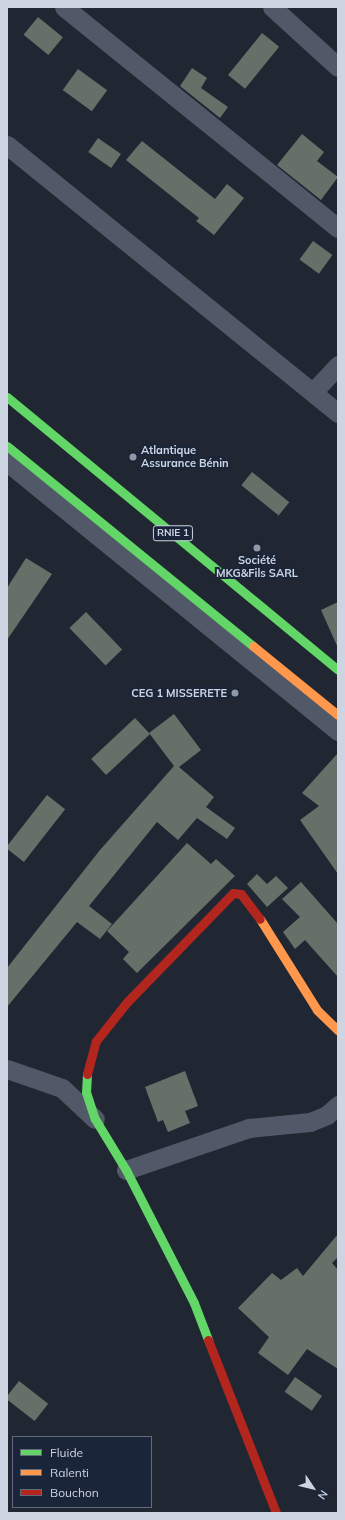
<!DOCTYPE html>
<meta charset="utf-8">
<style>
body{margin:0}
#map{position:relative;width:345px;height:1520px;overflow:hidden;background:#212732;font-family:Mulish,sans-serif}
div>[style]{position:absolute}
.building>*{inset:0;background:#677068;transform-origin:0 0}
.street>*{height:19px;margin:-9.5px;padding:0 9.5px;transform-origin:9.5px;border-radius:9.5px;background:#515867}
.fast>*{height:9px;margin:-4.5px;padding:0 4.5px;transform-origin:4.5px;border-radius:4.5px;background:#63d668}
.slow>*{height:9px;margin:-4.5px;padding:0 4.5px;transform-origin:4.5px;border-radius:4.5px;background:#ff974d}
.jam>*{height:9px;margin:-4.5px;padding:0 4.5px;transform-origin:4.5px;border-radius:4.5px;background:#b3261e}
.dots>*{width:11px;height:11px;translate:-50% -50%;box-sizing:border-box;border:2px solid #1a2539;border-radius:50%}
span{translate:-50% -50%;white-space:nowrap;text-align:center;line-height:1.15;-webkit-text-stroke:4px #1a2539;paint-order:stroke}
.shield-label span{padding:1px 3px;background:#1a2539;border:1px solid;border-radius:3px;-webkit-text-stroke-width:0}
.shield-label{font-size:10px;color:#cdd5e2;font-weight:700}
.poi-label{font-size:11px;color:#cdd5e2;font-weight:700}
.left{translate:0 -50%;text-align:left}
.right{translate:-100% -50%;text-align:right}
.frame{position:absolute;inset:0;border:8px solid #cdd5e2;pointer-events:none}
.legend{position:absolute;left:12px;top:1436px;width:140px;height:72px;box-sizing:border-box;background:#1a2539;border:1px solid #626b7d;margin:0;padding:5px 7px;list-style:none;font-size:12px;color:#cdd5e2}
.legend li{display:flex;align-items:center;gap:8px;height:20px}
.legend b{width:20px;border:1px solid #626b7d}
.north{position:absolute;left:293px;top:1468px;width:40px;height:40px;-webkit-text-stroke:3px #1a2539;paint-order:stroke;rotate:125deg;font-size:11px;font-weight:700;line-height:16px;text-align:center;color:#cdd5e2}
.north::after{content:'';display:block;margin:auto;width:14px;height:18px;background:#cdd5e2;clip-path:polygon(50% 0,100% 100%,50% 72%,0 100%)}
</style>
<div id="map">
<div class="building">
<div style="left:38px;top:17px;width:32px;height:23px;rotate:39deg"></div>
<div style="left:262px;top:33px;width:22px;height:54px;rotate:39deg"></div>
<div style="clip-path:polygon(192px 68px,207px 78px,201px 88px,228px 107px,220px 118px,180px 86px)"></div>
<div style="left:78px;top:69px;width:36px;height:26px;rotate:36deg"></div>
<div style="clip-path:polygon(302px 134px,324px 152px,317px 161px,338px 177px,321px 200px,277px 165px)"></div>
<div style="left:98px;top:138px;width:28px;height:17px;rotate:35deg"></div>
<div style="clip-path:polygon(142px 141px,215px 199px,227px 184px,244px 198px,214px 235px,196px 221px,199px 218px,126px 160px)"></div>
<div style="left:313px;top:241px;width:24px;height:23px;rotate:36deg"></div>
<div style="left:252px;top:472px;width:48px;height:17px;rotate:39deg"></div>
<div style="clip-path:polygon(26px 558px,52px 574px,7px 640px,7px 588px)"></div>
<div style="clip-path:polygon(338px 602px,338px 648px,321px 610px)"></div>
<div style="left:86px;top:612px;width:52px;height:23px;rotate:46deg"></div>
<div style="clip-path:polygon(174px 714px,201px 750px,179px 767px,214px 797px,206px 807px,235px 828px,227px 839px,197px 818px,178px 840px,157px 822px,89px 906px,112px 924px,100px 939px,77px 922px,7px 1007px,7px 968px,100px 850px,174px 766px,149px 733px)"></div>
<div style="left:135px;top:718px;width:22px;height:60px;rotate:47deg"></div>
<div style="clip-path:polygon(338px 753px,338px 874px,300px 820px,319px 806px,302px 793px)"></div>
<div style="left:47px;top:795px;width:23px;height:67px;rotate:38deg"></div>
<div style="clip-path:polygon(187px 843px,211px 864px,216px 859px,235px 876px,137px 973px,123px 959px,129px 952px,107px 931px)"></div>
<div style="clip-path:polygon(257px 874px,267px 884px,276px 876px,288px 888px,267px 907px,247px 884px)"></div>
<div style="clip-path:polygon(301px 882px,338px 924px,338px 977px,305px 940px,295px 949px,283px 932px,300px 917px,282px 899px)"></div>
<div style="clip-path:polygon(185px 1071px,198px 1106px,185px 1111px,190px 1123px,168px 1132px,163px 1120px,158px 1122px,145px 1087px)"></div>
<div style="clip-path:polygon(338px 1234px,338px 1257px,332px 1263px,338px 1270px,338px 1369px,307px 1349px,288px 1375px,258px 1353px,269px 1337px,238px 1308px,272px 1273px,281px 1280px,297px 1268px,303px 1276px)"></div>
<div style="left:295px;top:1377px;width:33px;height:18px;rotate:35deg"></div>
<div style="left:19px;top:1381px;width:37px;height:22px;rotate:38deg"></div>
</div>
<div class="street">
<div style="left:64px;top:7px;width:352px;rotate:38.9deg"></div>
<div style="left:272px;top:7px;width:89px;rotate:42.3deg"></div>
<div style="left:7px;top:145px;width:426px;rotate:39deg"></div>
<div style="left:313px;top:392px;width:37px;rotate:-47deg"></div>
<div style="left:7px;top:462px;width:427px;rotate:39.1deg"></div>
<div style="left:7px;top:1069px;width:58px;rotate:19.1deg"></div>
<div style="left:62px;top:1088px;width:45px;rotate:43.2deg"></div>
<div style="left:126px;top:1170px;width:130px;rotate:-18.9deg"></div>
<div style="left:249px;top:1128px;width:61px;rotate:-5.6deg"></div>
<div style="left:310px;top:1122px;width:18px;rotate:-22deg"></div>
<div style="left:327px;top:1115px;width:15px;rotate:-42deg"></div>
</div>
<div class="fast">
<div style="left:7px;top:397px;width:429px;rotate:39.5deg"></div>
<div style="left:7px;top:446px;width:317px;rotate:39.1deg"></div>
<div style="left:87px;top:1074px;width:18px;rotate:93deg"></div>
<div style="left:86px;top:1092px;width:28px;rotate:72deg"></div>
<div style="left:95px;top:1119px;width:60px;rotate:58.7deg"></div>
<div style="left:126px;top:1170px;width:149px;rotate:62.9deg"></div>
<div style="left:194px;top:1303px;width:40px;rotate:69deg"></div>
</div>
<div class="slow">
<div style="left:253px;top:646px;width:109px;rotate:39.1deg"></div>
<div style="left:260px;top:919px;width:107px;rotate:57.9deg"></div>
<div style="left:317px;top:1010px;width:29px;rotate:44deg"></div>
</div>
<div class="jam">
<div style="left:87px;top:1074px;width:34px;rotate:-75deg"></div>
<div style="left:96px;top:1041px;width:50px;rotate:-51.5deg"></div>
<div style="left:127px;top:1002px;width:152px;rotate:-45.8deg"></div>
<div style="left:233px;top:893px;width:8px;rotate:7deg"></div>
<div style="left:241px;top:894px;width:31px;rotate:53deg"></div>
<div style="left:208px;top:1340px;width:186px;rotate:68.5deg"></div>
</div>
<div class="dots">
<div style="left:133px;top:457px;background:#9198a4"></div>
<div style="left:257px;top:548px;background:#9198a4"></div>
<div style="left:235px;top:693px;background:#9198a4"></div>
</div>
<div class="shield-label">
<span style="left:173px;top:533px">RNIE 1</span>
</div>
<div class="poi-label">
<span class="left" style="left:141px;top:457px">Atlantique<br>Assurance Bénin</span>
<span style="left:257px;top:567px">Société<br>MKG&amp;Fils SARL</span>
<span class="right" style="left:227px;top:693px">CEG 1 MISSERETE</span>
</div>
<div class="frame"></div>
<ul class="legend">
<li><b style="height:5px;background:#63d668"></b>Fluide</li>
<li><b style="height:5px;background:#ff974d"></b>Ralenti</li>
<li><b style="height:5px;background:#b3261e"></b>Bouchon</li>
</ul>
<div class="north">N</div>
</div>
